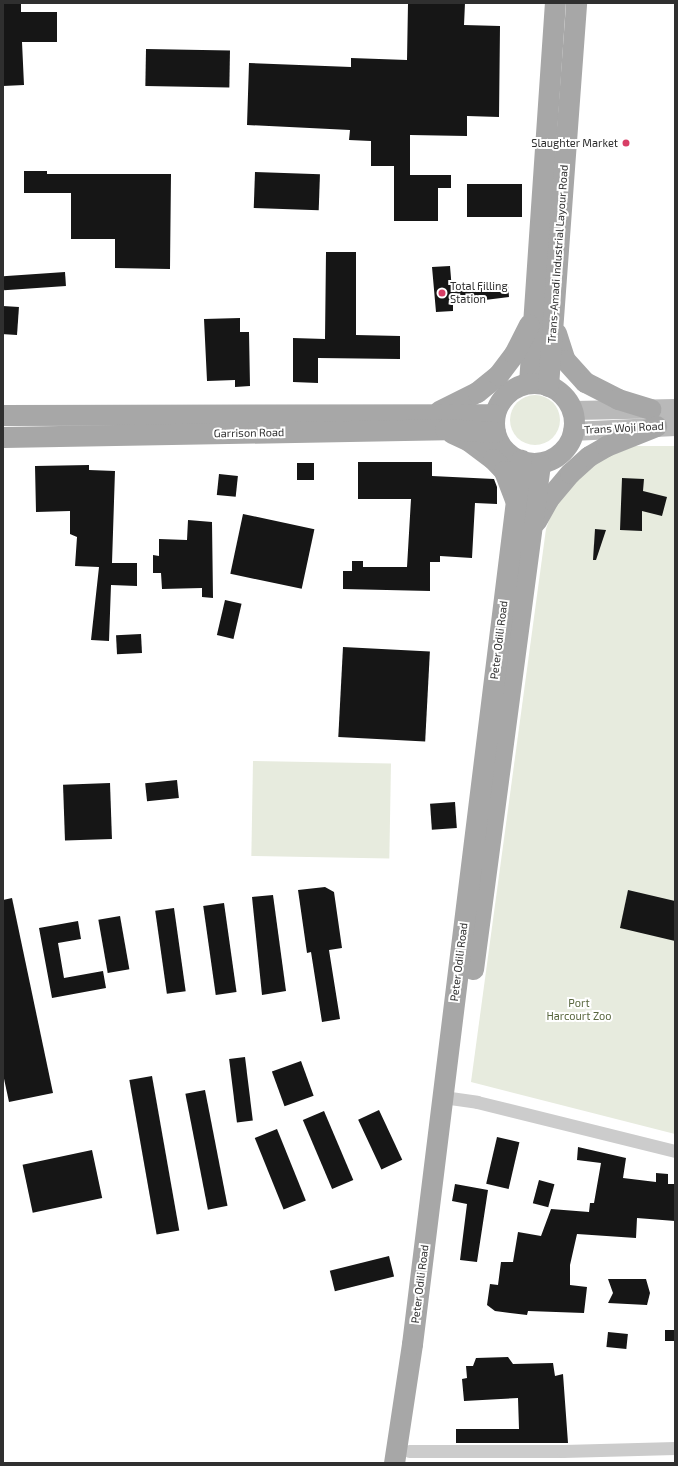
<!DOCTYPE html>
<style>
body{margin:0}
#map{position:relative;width:678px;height:1466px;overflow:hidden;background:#fff;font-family:"Exo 2",sans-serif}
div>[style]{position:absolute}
.green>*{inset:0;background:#e7ebde;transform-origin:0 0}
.round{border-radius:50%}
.building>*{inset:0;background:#161616;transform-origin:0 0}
.minor>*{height:13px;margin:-6.5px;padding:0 6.5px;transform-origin:6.5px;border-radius:6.5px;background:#ccc}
.secondary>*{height:19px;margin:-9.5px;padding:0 9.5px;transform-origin:9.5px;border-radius:9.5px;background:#b9b9b9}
.primary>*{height:21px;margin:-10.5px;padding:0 10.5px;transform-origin:10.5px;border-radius:10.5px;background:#a7a7a7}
.primary>.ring{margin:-10.5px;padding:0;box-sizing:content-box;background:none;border:21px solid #a7a7a7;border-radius:50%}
.dots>*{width:11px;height:11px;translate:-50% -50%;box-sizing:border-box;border:2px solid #fff;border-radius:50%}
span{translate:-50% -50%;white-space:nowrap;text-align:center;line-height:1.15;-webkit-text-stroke:4px #fff;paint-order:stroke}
.poi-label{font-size:11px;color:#2f2f2f}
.right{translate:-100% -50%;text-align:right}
.left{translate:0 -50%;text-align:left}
.street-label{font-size:11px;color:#2f2f2f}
.park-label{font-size:11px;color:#59673f}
.frame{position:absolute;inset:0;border:4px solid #2f2f2f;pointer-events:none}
</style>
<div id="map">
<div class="green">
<div class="round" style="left:510px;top:395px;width:50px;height:50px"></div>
<div style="clip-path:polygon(632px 446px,675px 446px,675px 1134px,471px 1082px,546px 529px,556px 500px,588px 467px,606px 456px)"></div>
<div style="left:253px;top:761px;width:138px;height:95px;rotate:1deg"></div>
</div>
<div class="building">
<div style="clip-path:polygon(3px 3px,21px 3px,21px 12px,57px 12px,57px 42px,22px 42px,24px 85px,3px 86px)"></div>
<div style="clip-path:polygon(408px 3px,465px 3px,464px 25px,500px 26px,499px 117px,467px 116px,467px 136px,410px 135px,410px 175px,451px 175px,451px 188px,438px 188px,438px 221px,394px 221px,394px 166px,371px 166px,371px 141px,349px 140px,350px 130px,247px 125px,249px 63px,351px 67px,351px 58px,407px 60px)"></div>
<div style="left:146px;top:49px;width:84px;height:37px;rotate:1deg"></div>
<div style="clip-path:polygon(24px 171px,47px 171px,47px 174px,171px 174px,170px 269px,115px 268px,115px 239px,71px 239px,71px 193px,24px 193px)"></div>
<div style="left:255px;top:172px;width:65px;height:36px;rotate:2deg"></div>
<div style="left:522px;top:184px;width:33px;height:55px;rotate:90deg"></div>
<div style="clip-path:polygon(326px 252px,356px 252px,356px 335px,400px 336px,400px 359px,318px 358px,318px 383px,293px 382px,293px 338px,325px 339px)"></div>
<div style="clip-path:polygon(450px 266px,452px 290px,508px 284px,509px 297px,453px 304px,453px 311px,436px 312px,432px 267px)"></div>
<div style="left:65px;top:272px;width:14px;height:62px;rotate:86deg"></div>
<div style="left:3px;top:306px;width:16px;height:28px;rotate:4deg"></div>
<div style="clip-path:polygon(240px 318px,240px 332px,249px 332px,250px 386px,235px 387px,235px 380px,207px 381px,204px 319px)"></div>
<div style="clip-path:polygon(358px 462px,432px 462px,432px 476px,494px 479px,497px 487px,497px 504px,475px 503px,472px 558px,440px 556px,440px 562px,430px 562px,430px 591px,343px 589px,343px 571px,352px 571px,352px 561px,363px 561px,363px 567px,407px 567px,411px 499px,358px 499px)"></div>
<div style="left:297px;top:463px;width:17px;height:17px"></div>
<div style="clip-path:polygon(89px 465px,89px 470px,115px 471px,112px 563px,137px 563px,137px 586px,111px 585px,109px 641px,91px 640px,99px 567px,75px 566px,77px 537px,70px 534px,70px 511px,36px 512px,35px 466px)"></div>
<div style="left:219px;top:474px;width:19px;height:21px;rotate:6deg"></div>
<div style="clip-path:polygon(622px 478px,644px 479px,643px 491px,667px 497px,662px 516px,642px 511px,642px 531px,620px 530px)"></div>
<div style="left:243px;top:514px;width:73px;height:61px;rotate:12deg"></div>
<div style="clip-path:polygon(188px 520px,212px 522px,213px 598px,202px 597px,202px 588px,162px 589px,161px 573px,153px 573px,153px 555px,159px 556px,159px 539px,187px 540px)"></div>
<div style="clip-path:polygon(595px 529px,606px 530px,596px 560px,593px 560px)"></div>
<div style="left:225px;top:600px;width:17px;height:36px;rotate:13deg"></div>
<div style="left:141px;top:634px;width:19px;height:25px;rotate:87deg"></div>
<div style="left:343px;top:647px;width:87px;height:90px;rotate:3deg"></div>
<div style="left:177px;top:780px;width:18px;height:32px;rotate:84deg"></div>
<div style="left:110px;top:783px;width:56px;height:47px;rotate:88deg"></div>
<div style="left:455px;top:802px;width:26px;height:25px;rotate:86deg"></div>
<div style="clip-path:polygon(325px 887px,334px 892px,342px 948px,329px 950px,340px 1019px,322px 1022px,311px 952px,307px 953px,298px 890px)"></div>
<div style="clip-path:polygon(628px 890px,675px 901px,675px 941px,620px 928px)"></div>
<div style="clip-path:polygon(273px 895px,286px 991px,262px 995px,252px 897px)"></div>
<div style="clip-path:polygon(12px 898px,53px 1093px,9px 1102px,3px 1074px,3px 900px)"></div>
<div style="left:224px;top:903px;width:90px;height:21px;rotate:82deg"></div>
<div style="left:174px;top:908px;width:84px;height:19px;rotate:82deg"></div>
<div style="left:120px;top:916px;width:54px;height:22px;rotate:80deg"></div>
<div style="clip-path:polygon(78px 921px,81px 939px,58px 943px,64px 978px,103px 971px,106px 988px,52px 998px,39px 928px)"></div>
<div style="left:245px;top:1057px;width:64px;height:16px;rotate:83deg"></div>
<div style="left:301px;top:1061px;width:37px;height:31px;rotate:70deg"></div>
<div style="left:152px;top:1076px;width:157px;height:23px;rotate:80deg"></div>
<div style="left:205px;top:1090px;width:118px;height:20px;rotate:79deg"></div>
<div style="left:379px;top:1110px;width:55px;height:23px;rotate:65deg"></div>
<div style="left:324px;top:1111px;width:75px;height:23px;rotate:67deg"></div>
<div style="left:277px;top:1129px;width:77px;height:24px;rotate:68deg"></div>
<div style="left:497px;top:1137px;width:23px;height:48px;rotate:13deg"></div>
<div style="clip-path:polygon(578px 1147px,626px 1158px,623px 1178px,656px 1182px,656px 1173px,668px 1174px,668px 1184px,675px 1184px,675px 1221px,637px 1218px,636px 1238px,577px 1234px,570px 1265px,570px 1285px,587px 1287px,584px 1313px,528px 1311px,527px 1315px,495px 1311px,487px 1305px,490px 1284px,498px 1285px,501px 1262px,513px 1262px,518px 1232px,541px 1236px,551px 1209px,589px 1212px,590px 1203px,594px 1203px,601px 1163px,577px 1160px)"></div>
<div style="left:92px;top:1150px;width:49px;height:71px;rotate:78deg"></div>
<div style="left:539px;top:1180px;width:16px;height:24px;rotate:15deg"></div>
<div style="clip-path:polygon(455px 1184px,488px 1190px,477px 1262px,460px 1260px,467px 1204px,452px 1201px)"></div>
<div style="left:389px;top:1256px;width:21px;height:61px;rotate:76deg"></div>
<div style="clip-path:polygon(608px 1279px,646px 1279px,650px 1293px,647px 1305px,608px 1303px,613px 1293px)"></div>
<div style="left:665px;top:1330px;width:10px;height:11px"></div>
<div style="left:608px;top:1332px;width:20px;height:15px;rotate:6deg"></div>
<div style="clip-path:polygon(508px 1357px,513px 1364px,553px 1363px,555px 1376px,563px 1374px,568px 1443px,456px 1443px,456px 1429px,519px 1429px,518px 1398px,464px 1401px,462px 1379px,467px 1378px,466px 1366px,473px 1366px,476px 1358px)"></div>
</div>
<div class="minor">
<div style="left:443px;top:1097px;width:34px;rotate:8deg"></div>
<div style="left:477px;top:1102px;width:204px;rotate:13.9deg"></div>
<div style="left:409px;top:1451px;width:154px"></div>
<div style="left:563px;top:1451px;width:112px;rotate:-1.5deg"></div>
</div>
<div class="secondary">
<div style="left:573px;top:410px;width:102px;rotate:-1.1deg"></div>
<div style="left:572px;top:431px;width:103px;rotate:-2.8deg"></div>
</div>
<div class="primary">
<div style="left:556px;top:333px;width:28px;rotate:72deg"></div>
<div style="left:565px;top:360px;width:30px;rotate:48deg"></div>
<div style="left:585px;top:382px;width:37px;rotate:27deg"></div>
<div style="left:618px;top:399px;width:34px;rotate:17deg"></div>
<div style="left:529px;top:383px;width:381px;rotate:-86.1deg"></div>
<div class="ring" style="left:494px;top:383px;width:59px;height:59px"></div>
<div style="left:548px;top:386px;width:384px;rotate:-85.8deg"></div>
<div style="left:439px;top:411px;width:42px;rotate:-26.6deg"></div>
<div style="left:477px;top:392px;width:27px;rotate:-39deg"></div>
<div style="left:498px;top:375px;width:26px;rotate:-53deg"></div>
<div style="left:514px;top:354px;width:33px;rotate:-63deg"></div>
<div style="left:3px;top:415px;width:491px;rotate:-0.1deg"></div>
<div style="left:452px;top:433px;width:19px;rotate:25deg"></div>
<div style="left:469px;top:441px;width:30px;rotate:37deg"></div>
<div style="left:493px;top:459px;width:16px;rotate:47deg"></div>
<div style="left:504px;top:471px;width:30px;rotate:69deg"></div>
<div style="left:3px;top:437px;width:442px;rotate:-1deg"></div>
<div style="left:445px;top:429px;width:50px;rotate:3.4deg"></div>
<div style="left:536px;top:521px;width:25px;rotate:-61deg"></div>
<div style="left:548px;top:499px;width:34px;rotate:-50deg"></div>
<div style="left:570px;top:473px;width:25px;rotate:-42deg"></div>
<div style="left:589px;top:456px;width:20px;rotate:-30deg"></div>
<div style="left:606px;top:446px;width:54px;rotate:-21.8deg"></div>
<div style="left:473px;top:969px;width:509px;rotate:-82.44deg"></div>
<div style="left:394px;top:1463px;width:120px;rotate:-81.4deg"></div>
<div style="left:412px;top:1344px;width:891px;rotate:-82.97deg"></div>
</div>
<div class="dots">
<div style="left:626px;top:143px;background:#d83e66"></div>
<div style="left:442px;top:293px;background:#d83e66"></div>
</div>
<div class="poi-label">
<span class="right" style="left:618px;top:143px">Slaughter Market</span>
<span class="left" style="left:450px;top:293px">Total Filling<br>Station</span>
</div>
<div class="street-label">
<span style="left:558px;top:254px;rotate:-86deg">Trans-Amadi Industrial Layour Road</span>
<span style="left:624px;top:428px;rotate:-3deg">Trans Woji Road</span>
<span style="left:249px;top:433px;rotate:-1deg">Garrison Road</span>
<span style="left:499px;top:640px;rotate:-83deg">Peter Odili Road</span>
<span style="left:459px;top:962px;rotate:-83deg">Peter Odili Road</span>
<span style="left:420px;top:1284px;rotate:-83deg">Peter Odili Road</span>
</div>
<div class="park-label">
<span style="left:579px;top:1010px">Port<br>Harcourt Zoo</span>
</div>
<div class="frame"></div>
</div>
